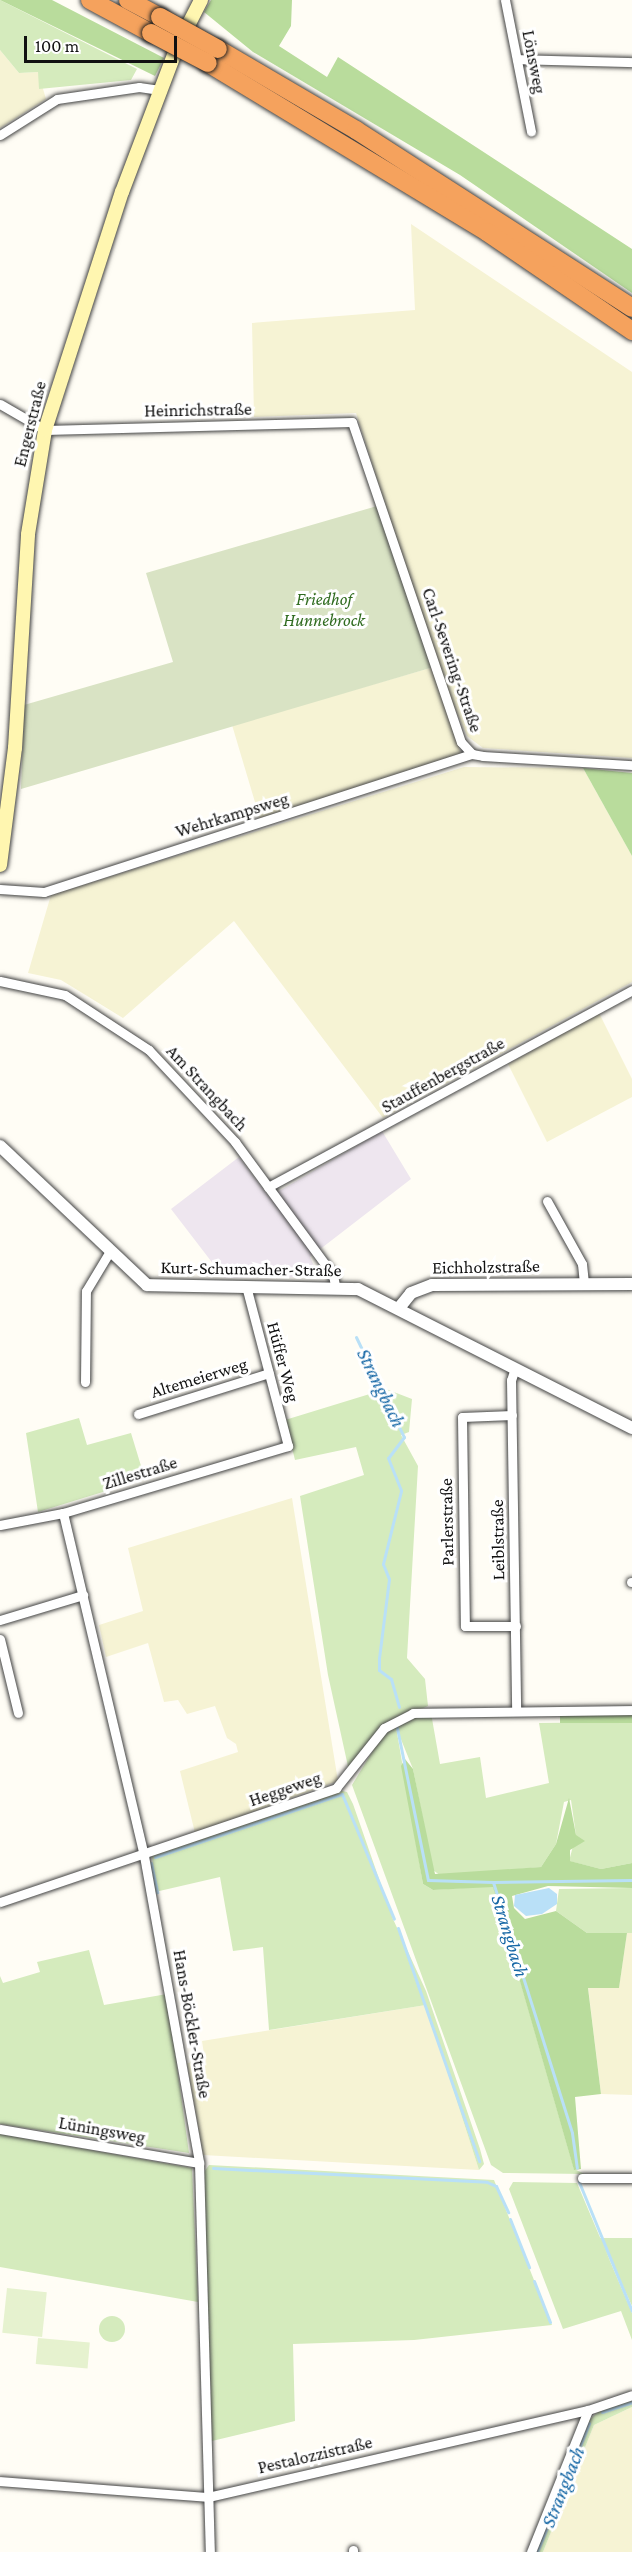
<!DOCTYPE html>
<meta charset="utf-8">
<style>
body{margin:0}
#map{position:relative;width:632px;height:2552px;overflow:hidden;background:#fffdf5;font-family:"Crimson Pro",serif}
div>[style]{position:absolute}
.industrial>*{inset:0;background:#eee6ef}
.farmland>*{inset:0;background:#f6f3d4}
.green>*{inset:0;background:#d5ebbd}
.round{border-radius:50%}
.forest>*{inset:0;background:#b9dc9c;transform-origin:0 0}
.cemetery>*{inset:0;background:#d9e3c4}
.pitch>*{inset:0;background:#e6f2cf;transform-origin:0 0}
.water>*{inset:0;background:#b9e0f7}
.stream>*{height:3px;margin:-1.5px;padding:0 1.5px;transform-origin:1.5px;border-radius:1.5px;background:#b9e0f7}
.roads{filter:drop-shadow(0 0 2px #444) drop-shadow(0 0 2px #444)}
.minor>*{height:9px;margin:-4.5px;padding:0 4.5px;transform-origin:4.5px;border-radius:4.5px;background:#fff}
.tertiary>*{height:12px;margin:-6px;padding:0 6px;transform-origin:6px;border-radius:6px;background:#fff}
.secondary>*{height:14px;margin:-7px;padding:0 7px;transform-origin:7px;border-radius:7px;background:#fff6b0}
.motorway>*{height:18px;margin:-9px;padding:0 9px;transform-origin:9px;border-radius:9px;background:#f5a25d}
.bridges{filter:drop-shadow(0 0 2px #222) drop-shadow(0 0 2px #222)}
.motorway-bridge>*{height:18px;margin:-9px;padding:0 9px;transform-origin:9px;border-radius:9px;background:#f5a25d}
span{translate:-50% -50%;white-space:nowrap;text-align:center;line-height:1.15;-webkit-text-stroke:6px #fff;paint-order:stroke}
.street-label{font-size:18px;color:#111}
.park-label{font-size:18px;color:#2f6b1f;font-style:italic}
.water-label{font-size:20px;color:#1768a6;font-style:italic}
.scale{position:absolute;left:24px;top:36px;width:153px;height:27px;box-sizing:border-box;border:3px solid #111;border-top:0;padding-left:8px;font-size:18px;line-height:21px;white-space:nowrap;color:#111;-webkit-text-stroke:4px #fff;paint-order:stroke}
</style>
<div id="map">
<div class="industrial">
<div style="clip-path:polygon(382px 1131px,411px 1179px,310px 1257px,319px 1277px,224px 1278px,171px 1209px,239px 1157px,269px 1197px)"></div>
</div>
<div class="farmland">
<div style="clip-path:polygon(0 50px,19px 73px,38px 72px,46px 99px,0 128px)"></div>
<div style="clip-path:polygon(411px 224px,632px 372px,632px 758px,483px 748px,467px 736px,439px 672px,461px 755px,260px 819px,232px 725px,437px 666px,356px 413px,254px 417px,252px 323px,415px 310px)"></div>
<div style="clip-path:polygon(464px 767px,583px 768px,632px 856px,632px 982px,383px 1118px,234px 921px,123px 1018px,61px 980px,28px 973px,51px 895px)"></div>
<div style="clip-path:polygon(599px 1013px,632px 1079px,632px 1097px,547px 1142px,508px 1064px)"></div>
<div style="clip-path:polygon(292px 1498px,338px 1781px,195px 1833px,180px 1771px,238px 1752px,236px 1744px,227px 1738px,215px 1706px,187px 1714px,178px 1700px,164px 1702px,148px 1643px,106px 1657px,99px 1625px,143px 1611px,128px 1548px)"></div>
<div style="clip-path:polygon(627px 1933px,632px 1933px,632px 2095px,601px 2094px,588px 1987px,619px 1987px)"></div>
<div style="clip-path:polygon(426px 2005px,479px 2170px,203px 2155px,187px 2063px,205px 2061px,202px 2041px)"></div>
<div style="clip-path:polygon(632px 2407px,632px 2552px,543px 2552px,594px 2425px)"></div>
</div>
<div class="green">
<div style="clip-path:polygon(0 0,137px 69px,131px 80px,39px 89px,38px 72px,19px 73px,0 50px)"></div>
<div style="clip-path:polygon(386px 1389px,412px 1399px,409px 1432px,401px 1435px,418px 1466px,407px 1658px,425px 1679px,428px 1706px,381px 1726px,349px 1771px,328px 1675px,300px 1496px,364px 1475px,356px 1447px,295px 1460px,285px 1420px)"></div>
<div style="clip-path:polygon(79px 1418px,87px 1445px,131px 1433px,145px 1479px,38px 1512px,26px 1433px)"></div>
<div style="clip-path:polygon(431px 1713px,440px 1764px,480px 1757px,486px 1798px,549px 1783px,539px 1723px,632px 1722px,632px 1863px,601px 1869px,569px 1861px,576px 1835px,571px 1800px,564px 1802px,556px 1844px,541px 1867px,441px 1876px,433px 1870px,413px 1769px,396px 1727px,423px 1884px,433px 1890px,493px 1886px,574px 2169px,585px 2174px,503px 2173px,491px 2165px,352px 1785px,383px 1734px,401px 1719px)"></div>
<div style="clip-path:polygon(338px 1790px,347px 1792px,353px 1804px,393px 1919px,426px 1991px,480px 2149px,484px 2164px,479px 2170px,426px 2005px,269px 2030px,263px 1947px,233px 1951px,220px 1877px,155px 1892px,152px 1855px)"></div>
<div style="clip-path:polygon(632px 1888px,632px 1933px,587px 1933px,556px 1911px,559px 1889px)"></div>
<div style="clip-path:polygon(89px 1950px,104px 2005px,167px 1994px,189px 2153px,0 2124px,0 1976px,3px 1983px,40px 1972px,37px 1962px)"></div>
<div style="clip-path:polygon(0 2134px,192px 2168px,198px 2302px,0 2267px)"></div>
<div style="clip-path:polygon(209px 2165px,494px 2180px,552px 2325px,414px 2340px,293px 2344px,295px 2421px,212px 2441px,204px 2172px)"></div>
<div style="clip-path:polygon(513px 2182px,577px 2183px,632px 2313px,632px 2340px,621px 2311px,563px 2329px,509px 2189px)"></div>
<div style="clip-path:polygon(599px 2238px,632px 2238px,632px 2306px,627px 2295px)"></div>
<div class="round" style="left:99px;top:2316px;width:26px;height:26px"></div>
<div style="clip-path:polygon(632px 2399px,632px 2407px,594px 2425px,543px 2552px,535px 2552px,587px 2422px,599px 2411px)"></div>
</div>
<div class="forest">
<div style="clip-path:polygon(0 0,52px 0,164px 58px,155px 76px)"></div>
<div style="clip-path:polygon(211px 0,292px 0,291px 26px,279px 46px,327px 77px,338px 57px,632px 249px,632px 293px,460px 175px,253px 52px,204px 12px)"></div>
<div style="clip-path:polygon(583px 768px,632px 773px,632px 856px)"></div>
<div style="left:560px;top:1713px;width:72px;height:10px"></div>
<div style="clip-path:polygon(405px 1759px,413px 1769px,435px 1874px,541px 1867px,556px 1844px,569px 1798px,576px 1835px,585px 1841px,570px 1850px,570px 1861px,601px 1869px,632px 1863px,632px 1888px,548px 1886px,512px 1896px,514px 1908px,525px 1919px,556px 1911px,587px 1933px,627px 1933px,619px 1988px,588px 1988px,601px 2094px,575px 2097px,581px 2169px,574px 2170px,493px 1887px,433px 1890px,423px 1884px,401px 1766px)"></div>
</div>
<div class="cemetery">
<div style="clip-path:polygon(384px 504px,437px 666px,21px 789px,24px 705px,173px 662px,146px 573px)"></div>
</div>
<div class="pitch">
<div style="left:7px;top:2288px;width:40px;height:45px;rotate:6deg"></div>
<div style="left:38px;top:2338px;width:52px;height:26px;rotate:5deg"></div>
</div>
<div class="water">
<div style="clip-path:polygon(549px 1888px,557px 1894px,557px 1904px,542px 1914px,526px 1916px,514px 1906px,515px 1895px)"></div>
</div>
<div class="stream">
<div style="left:356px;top:1337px;width:111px;rotate:64.4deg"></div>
<div style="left:404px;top:1437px;width:26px;rotate:127deg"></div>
<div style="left:388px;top:1458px;width:35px;rotate:68deg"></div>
<div style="left:401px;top:1491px;width:75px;rotate:103.9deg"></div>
<div style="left:383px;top:1564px;width:16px;rotate:68deg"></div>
<div style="left:389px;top:1579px;width:80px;rotate:97.2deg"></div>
<div style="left:379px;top:1658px;width:12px;rotate:90deg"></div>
<div style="left:379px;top:1670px;width:15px;rotate:37deg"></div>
<div style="left:391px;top:1679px;width:29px;rotate:74deg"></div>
<div style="left:397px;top:1728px;width:155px;rotate:78.5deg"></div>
<div style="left:428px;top:1880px;width:65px;rotate:1.8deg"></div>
<div style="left:493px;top:1882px;width:263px;rotate:72.5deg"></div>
<div style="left:572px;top:2133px;width:35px;rotate:82deg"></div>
<div style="left:155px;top:1857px;width:197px;rotate:-18.6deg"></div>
<div style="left:342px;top:1794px;width:135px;rotate:67.4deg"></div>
<div style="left:151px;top:1863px;width:30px;rotate:78deg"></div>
<div style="left:493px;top:1882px;width:139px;rotate:-0.8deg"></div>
<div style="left:398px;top:1928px;width:247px;rotate:70.8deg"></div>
<div style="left:213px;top:2168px;width:274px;rotate:2.9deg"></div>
<div style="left:487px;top:2182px;width:10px;rotate:24deg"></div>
<div style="left:496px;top:2186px;width:29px;rotate:65deg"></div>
<div style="left:579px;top:2182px;width:139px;rotate:67.7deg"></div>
<div style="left:510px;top:2219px;width:52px;rotate:68.4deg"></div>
<div style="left:534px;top:2281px;width:44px;rotate:68.7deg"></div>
<div style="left:602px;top:2412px;width:32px;rotate:-18deg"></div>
<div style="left:537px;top:2552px;width:139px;rotate:-68deg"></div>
</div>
<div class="roads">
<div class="minor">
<div style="left:505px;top:0;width:134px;rotate:78.8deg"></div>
<div style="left:517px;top:59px;width:115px;rotate:1.5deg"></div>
<div style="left:0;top:135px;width:67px;rotate:-32.3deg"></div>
<div style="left:57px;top:99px;width:83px;rotate:-8.3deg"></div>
<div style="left:139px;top:87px;width:21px;rotate:8deg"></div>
<div style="left:0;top:404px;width:52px;rotate:30deg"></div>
<div style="left:45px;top:430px;width:307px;rotate:-1.5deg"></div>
<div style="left:352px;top:422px;width:338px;rotate:71.2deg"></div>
<div style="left:461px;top:742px;width:16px;rotate:47deg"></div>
<div style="left:472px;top:754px;width:11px;rotate:10deg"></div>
<div style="left:483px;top:756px;width:149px;rotate:3.5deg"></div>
<div style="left:0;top:889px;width:44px;rotate:3.9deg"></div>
<div style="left:44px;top:892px;width:450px;rotate:-17.9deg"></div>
<div style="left:0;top:981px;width:66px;rotate:12.2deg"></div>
<div style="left:65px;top:995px;width:100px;rotate:33.2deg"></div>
<div style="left:149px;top:1050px;width:126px;rotate:46.9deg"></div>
<div style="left:235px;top:1142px;width:165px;rotate:53.6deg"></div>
<div style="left:333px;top:1275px;width:10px;rotate:79deg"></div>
<div style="left:268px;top:1187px;width:414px;rotate:-28.4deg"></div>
<div style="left:547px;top:1201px;width:72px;rotate:60.9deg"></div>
<div style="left:582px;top:1264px;width:20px;rotate:84deg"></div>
<div style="left:515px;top:1368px;width:13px;rotate:108deg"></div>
<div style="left:511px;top:1380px;width:331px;rotate:89.1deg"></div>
<div style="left:85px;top:1382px;width:91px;rotate:-89.4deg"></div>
<div style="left:86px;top:1291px;width:47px;rotate:-59deg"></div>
<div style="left:138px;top:1414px;width:137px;rotate:-17.4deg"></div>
<div style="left:512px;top:1415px;width:50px;rotate:177.7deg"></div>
<div style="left:462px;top:1417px;width:209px;rotate:89.2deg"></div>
<div style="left:465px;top:1626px;width:51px"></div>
<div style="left:63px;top:1513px;width:352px;rotate:76.7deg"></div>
<div style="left:144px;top:1856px;width:312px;rotate:79.8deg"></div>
<div style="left:199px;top:2163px;width:389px;rotate:88.4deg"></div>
<div style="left:0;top:1525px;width:64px;rotate:-10.8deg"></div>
<div style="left:63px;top:1513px;width:235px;rotate:-16.6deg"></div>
<div style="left:288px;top:1446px;width:165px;rotate:-104.7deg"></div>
<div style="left:631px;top:1582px;width:1px"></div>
<div style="left:0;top:1620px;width:87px;rotate:-16.8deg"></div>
<div style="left:0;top:1639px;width:76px;rotate:76.3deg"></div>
<div style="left:0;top:1902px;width:355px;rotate:-18.7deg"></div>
<div style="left:336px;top:1788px;width:77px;rotate:-51.3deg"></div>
<div style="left:384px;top:1728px;width:33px;rotate:-27deg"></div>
<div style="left:413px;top:1713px;width:219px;rotate:-0.8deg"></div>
<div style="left:0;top:2129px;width:202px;rotate:9.7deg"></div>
<div style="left:582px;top:2178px;width:50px"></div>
<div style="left:0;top:2481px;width:209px;rotate:4.4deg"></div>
<div style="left:208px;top:2497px;width:390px;rotate:-12.9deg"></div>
<div style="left:588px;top:2410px;width:46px;rotate:-18.8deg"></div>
<div style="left:353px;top:2550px;width:2px;rotate:90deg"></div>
<div style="left:531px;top:2552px;width:153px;rotate:-68.1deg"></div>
</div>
<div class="tertiary">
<div style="left:0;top:1146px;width:202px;rotate:43.4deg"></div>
<div style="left:147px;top:1285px;width:211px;rotate:1.1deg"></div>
<div style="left:358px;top:1289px;width:307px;rotate:26.9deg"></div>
<div style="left:399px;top:1308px;width:19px;rotate:-51deg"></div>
<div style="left:411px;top:1293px;width:22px;rotate:-21deg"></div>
<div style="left:432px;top:1285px;width:200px;rotate:-0.3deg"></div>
</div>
<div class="secondary">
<div style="left:0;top:865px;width:118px;rotate:-82.7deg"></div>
<div style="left:15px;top:748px;width:214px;rotate:-86.5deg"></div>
<div style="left:28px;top:534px;width:105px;rotate:-80.7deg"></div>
<div style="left:45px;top:430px;width:250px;rotate:-72.1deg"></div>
<div style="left:122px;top:192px;width:155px;rotate:-69.2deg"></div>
<div style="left:177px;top:47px;width:53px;rotate:-62.9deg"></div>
</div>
<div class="motorway">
<div style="left:90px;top:0;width:69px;rotate:28.4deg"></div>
<div style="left:128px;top:0;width:36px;rotate:28deg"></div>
<div style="left:218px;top:49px;width:160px;rotate:30.4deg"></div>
<div style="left:356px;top:130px;width:328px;rotate:32.8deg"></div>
<div style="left:208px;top:63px;width:326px;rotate:31.2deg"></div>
<div style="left:487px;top:232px;width:176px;rotate:34.3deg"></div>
</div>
</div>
<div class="bridges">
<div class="motorway-bridge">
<div style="left:160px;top:17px;width:66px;rotate:28.9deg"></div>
<div style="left:151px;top:33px;width:64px;rotate:27.8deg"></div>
</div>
</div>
<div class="street-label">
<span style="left:534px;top:62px;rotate:79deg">Lönsweg</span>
<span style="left:198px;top:410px;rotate:-1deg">Heinrichstraße</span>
<span style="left:30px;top:424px;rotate:-76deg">Engerstraße</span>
<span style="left:452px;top:660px;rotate:71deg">Carl-Severing-Straße</span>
<span style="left:232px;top:815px;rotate:-17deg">Wehrkampsweg</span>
<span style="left:443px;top:1075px;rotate:-29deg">Stauffenbergstraße</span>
<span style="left:207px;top:1088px;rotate:47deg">Am Strangbach</span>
<span style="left:486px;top:1267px;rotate:-1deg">Eichholzstraße</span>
<span style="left:251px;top:1269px;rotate:1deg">Kurt-Schumacher-Straße</span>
<span style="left:283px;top:1362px;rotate:75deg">Hüffer Weg</span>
<span style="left:199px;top:1378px;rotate:-17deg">Altemeierweg</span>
<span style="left:140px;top:1473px;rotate:-17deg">Zillestraße</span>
<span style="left:447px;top:1522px;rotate:-91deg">Parlerstraße</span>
<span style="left:498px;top:1540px;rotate:-91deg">Leiblstraße</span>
<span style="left:285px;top:1789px;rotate:-19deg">Heggeweg</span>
<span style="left:192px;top:2024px;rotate:80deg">Hans-Böckler-Straße</span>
<span style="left:102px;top:2130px;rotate:10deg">Lüningsweg</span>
<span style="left:315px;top:2455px;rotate:-13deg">Pestalozzistraße</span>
</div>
<div class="park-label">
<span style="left:324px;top:610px">Friedhof<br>Hunnebrock</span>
</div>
<div class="water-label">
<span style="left:381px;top:1388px;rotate:64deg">Strangbach</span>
<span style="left:510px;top:1936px;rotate:73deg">Strangbach</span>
<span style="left:563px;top:2487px;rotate:-68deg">Strangbach</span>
</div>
<div class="scale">100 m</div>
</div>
